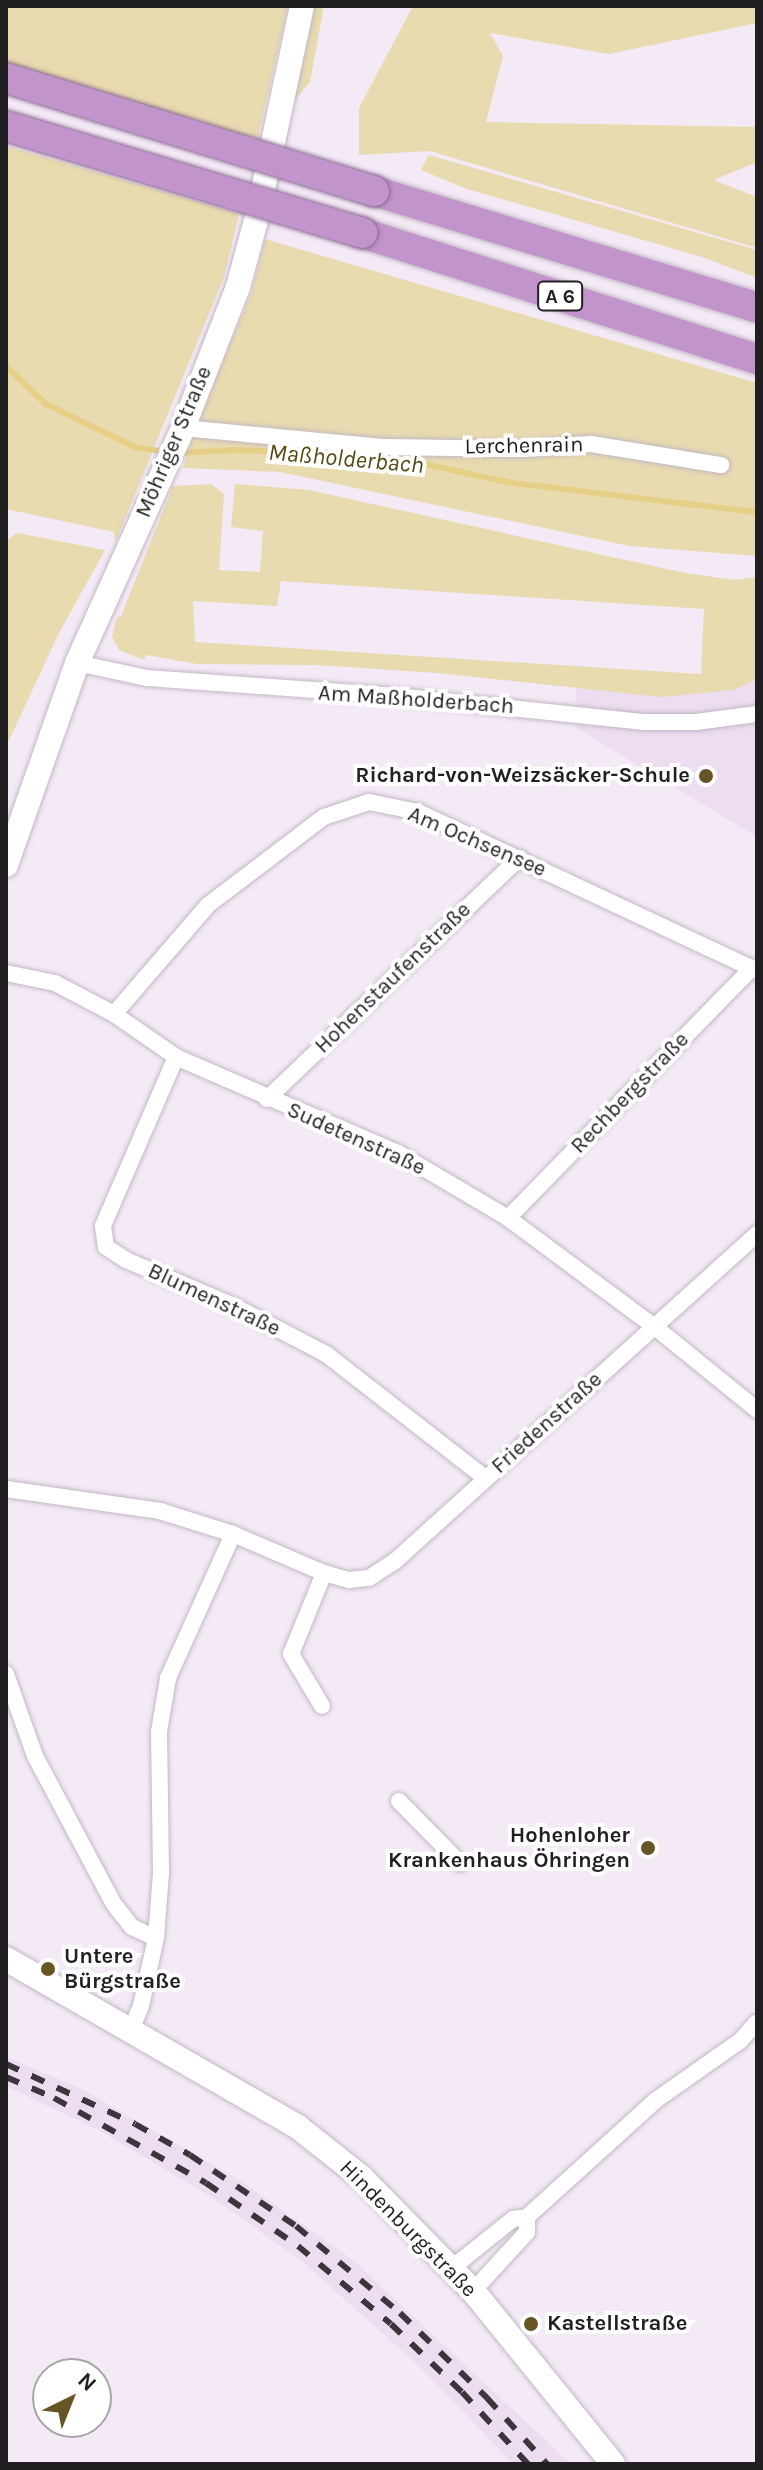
<!DOCTYPE html>
<meta charset="utf-8">
<style>
body{margin:0}
#map{position:relative;width:763px;height:2470px;overflow:hidden;background:#f4eaf6;font-family:Karla,sans-serif}
div>[style]{position:absolute}
.built>*{inset:0;background:#ecddf0}
.green>*{inset:0;background:#e8dbaf}
.stream>*{height:6px;margin:-3px;padding:0 3px;transform-origin:3px;border-radius:3px;background:#e6cf87}
.roads{filter:drop-shadow(0 0 2px #c2b8c4) drop-shadow(0 0 2px #c2b8c4)}
.street>*{height:16px;margin:-8px;padding:0 8px;transform-origin:8px;border-radius:8px;background:#fff}
.secondary>*{height:24px;margin:-12px;padding:0 12px;transform-origin:12px;border-radius:12px;background:#fff}
.highway>*{height:30px;margin:-15px;padding:0 15px;transform-origin:15px;border-radius:15px;background:#c194cc}
.rail>*{height:6px;margin-top:-3px;transform-origin:0;background:repeating-linear-gradient(90deg,#3a363b 0 14px,transparent 0 28px)}
.bridges{filter:drop-shadow(0 0 2px #896b91) drop-shadow(0 0 2px #896b91)}
.highway-bridge>*{height:30px;margin:-15px;padding:0 15px;transform-origin:15px;border-radius:15px;background:#c194cc}
.dots>*{width:22px;height:22px;translate:-50% -50%;box-sizing:border-box;border:4px solid #fff;border-radius:50%}
span{translate:-50% -50%;white-space:nowrap;text-align:center;line-height:1.15;-webkit-text-stroke:8px #fff;paint-order:stroke}
.shield-label span{padding:2px 6px;background:#fff;border:2px solid;border-radius:6px;-webkit-text-stroke-width:0}
.shield-label{font-size:20px;color:#221f23;font-weight:700}
.street-label{font-size:22px;color:#221f23}
.poi-label{font-size:22px;color:#221f23;font-weight:700}
.right{translate:-100% -50%;text-align:right}
.left{translate:0 -50%;text-align:left}
.water-label{font-size:24px;color:#584911;font-style:italic}
.frame{position:absolute;inset:0;border:8px solid #221f23;pointer-events:none}
.north{position:absolute;left:32px;top:2358px;width:80px;height:80px;box-sizing:border-box;background:#fff;border:2px solid #a7a5a7;border-radius:50%;rotate:43deg;font-size:22px;font-weight:700;line-height:32px;text-align:center;color:#221f23}
.north::after{content:'';display:block;margin:auto;width:28px;height:36px;background:#655623;clip-path:polygon(50% 0,100% 100%,50% 72%,0 100%)}
</style>
<div id="map">
<div class="built">
<div style="clip-path:polygon(757px 679px,757px 837px,575px 727px,576px 684px,734px 690px)"></div>
<div style="clip-path:polygon(6px 2057px,80px 2088px,241px 2181px,353px 2260px,571px 2464px,513px 2464px,420px 2367px,304px 2263px,210px 2196px,100px 2131px,6px 2086px)"></div>
</div>
<div class="green">
<div style="clip-path:polygon(6px 6px,288px 6px,258px 138px,6px 78px)"></div>
<div style="clip-path:polygon(302px 6px,324px 6px,310px 82px,278px 121px)"></div>
<div style="clip-path:polygon(413px 6px,757px 6px,757px 23px,609px 54px,490px 33px,503px 56px,486px 122px,757px 127px,757px 162px,714px 180px,757px 197px,757px 248px,430px 151px,359px 155px,359px 108px)"></div>
<div style="clip-path:polygon(6px 146px,239px 214px,224px 277px,115px 543px,114px 532px,6px 509px)"></div>
<div style="clip-path:polygon(429px 155px,757px 250px,757px 278px,702px 257px,467px 189px,421px 170px)"></div>
<div style="clip-path:polygon(265px 239px,757px 383px,757px 556px,629px 546px,280px 472px,183px 468px,201px 412px,252px 292px)"></div>
<div style="clip-path:polygon(evenodd,211px 484px,224px 494px,219px 570px,260px 572px,263px 531px,231px 527px,235px 484px,309px 490px,685px 573px,735px 580px,757px 577px,757px 679px,734px 690px,661px 697px,437px 673px,316px 665px,197px 664px,146px 655px,144px 660px,119px 650px,112px 636px,117px 617px,121px 616px,173px 486px,211px 484px,281px 581px,704px 609px,701px 674px,195px 642px,193px 601px,277px 606px,281px 581px)"></div>
<div style="clip-path:polygon(17px 533px,105px 550px,58px 635px,6px 747px,6px 541px)"></div>
</div>
<div class="stream">
<div style="left:6px;top:366px;width:55px;rotate:43.5deg"></div>
<div style="left:46px;top:404px;width:99px;rotate:25.8deg"></div>
<div style="left:135px;top:447px;width:31px;rotate:9deg"></div>
<div style="left:178px;top:453px;width:59px;rotate:-2.9deg"></div>
<div style="left:237px;top:450px;width:160px;rotate:2.9deg"></div>
<div style="left:397px;top:458px;width:118px;rotate:12.3deg"></div>
<div style="left:512px;top:483px;width:247px;rotate:6.8deg"></div>
</div>
<div class="roads">
<div class="street">
<div style="left:183px;top:428px;width:203px;rotate:5.4deg"></div>
<div style="left:385px;top:447px;width:137px;rotate:0.8deg"></div>
<div style="left:522px;top:449px;width:69px;rotate:-4.1deg"></div>
<div style="left:591px;top:444px;width:132px;rotate:9.2deg"></div>
<div style="left:77px;top:663px;width:72px;rotate:12.1deg"></div>
<div style="left:147px;top:678px;width:250px;rotate:4.1deg"></div>
<div style="left:396px;top:696px;width:250px;rotate:6deg"></div>
<div style="left:645px;top:722px;width:51px"></div>
<div style="left:696px;top:722px;width:62px;rotate:-7.5deg"></div>
<div style="left:6px;top:973px;width:50px;rotate:11.5deg"></div>
<div style="left:55px;top:983px;width:67px;rotate:27.7deg"></div>
<div style="left:114px;top:1014px;width:75px;rotate:34.7deg"></div>
<div style="left:176px;top:1057px;width:242px;rotate:23.4deg"></div>
<div style="left:398px;top:1153px;width:128px;rotate:30.6deg"></div>
<div style="left:508px;top:1218px;width:183px;rotate:36.6deg"></div>
<div style="left:655px;top:1327px;width:132px;rotate:39.1deg"></div>
<div style="left:114px;top:1014px;width:144px;rotate:-49.2deg"></div>
<div style="left:208px;top:905px;width:146px;rotate:-37.2deg"></div>
<div style="left:324px;top:817px;width:47px;rotate:-18.4deg"></div>
<div style="left:369px;top:802px;width:50px;rotate:11.5deg"></div>
<div style="left:418px;top:812px;width:374px;rotate:25.1deg"></div>
<div style="left:176px;top:1057px;width:184px;rotate:113.4deg"></div>
<div style="left:103px;top:1226px;width:21px;rotate:82deg"></div>
<div style="left:106px;top:1247px;width:24px;rotate:33deg"></div>
<div style="left:126px;top:1260px;width:117px;rotate:23.1deg"></div>
<div style="left:234px;top:1306px;width:104px;rotate:27.6deg"></div>
<div style="left:326px;top:1354px;width:202px;rotate:37.9deg"></div>
<div style="left:267px;top:1099px;width:349px;rotate:-43.7deg"></div>
<div style="left:508px;top:1218px;width:349px;rotate:-45.7deg"></div>
<div style="left:6px;top:1489px;width:156px;rotate:8.1deg"></div>
<div style="left:160px;top:1511px;width:77px;rotate:17.5deg"></div>
<div style="left:233px;top:1534px;width:99px;rotate:23.2deg"></div>
<div style="left:324px;top:1573px;width:26px;rotate:16deg"></div>
<div style="left:349px;top:1580px;width:20px;rotate:-6deg"></div>
<div style="left:369px;top:1578px;width:30px;rotate:-33deg"></div>
<div style="left:394px;top:1562px;width:489px;rotate:-42.1deg"></div>
<div style="left:6px;top:1674px;width:87px;rotate:70.5deg"></div>
<div style="left:35px;top:1756px;width:166px;rotate:62deg"></div>
<div style="left:113px;top:1903px;width:31px;rotate:52deg"></div>
<div style="left:132px;top:1927px;width:26px;rotate:25deg"></div>
<div style="left:322px;top:1706px;width:61px;rotate:-120.8deg"></div>
<div style="left:291px;top:1654px;width:87px;rotate:-67.8deg"></div>
<div style="left:399px;top:1801px;width:87px;rotate:45.5deg"></div>
<div style="left:130px;top:2032px;width:28px;rotate:-67deg"></div>
<div style="left:141px;top:2006px;width:70px;rotate:-77.6deg"></div>
<div style="left:156px;top:1938px;width:65px;rotate:-85.6deg"></div>
<div style="left:161px;top:1873px;width:141px;rotate:-90.8deg"></div>
<div style="left:159px;top:1732px;width:55px;rotate:-80.5deg"></div>
<div style="left:168px;top:1678px;width:158px;rotate:-65.7deg"></div>
<div style="left:452px;top:2268px;width:78px;rotate:-38.8deg"></div>
<div style="left:513px;top:2219px;width:14px;rotate:-8deg"></div>
<div style="left:527px;top:2217px;width:174px;rotate:-42.2deg"></div>
<div style="left:656px;top:2100px;width:103px;rotate:-35.1deg"></div>
<div style="left:740px;top:2041px;width:25px;rotate:-48deg"></div>
<div style="left:473px;top:2291px;width:80px;rotate:-47.5deg"></div>
<div style="left:527px;top:2232px;width:15px;rotate:-90deg"></div>
</div>
<div class="secondary">
<div style="left:6px;top:865px;width:214px;rotate:-70.6deg"></div>
<div style="left:77px;top:663px;width:258px;rotate:-65.7deg"></div>
<div style="left:183px;top:428px;width:151px;rotate:-68.7deg"></div>
<div style="left:238px;top:287px;width:77px;rotate:-74.9deg"></div>
<div style="left:258px;top:213px;width:212px;rotate:-78deg"></div>
<div style="left:6px;top:1959px;width:337px;rotate:29.9deg"></div>
<div style="left:298px;top:2127px;width:80px;rotate:38.4deg"></div>
<div style="left:361px;top:2177px;width:160px;rotate:45.5deg"></div>
<div style="left:473px;top:2291px;width:223px;rotate:51deg"></div>
</div>
<div class="highway">
<div style="left:374px;top:191px;width:400px;rotate:16.9deg"></div>
<div style="left:362px;top:233px;width:415px;rotate:17.7deg"></div>
</div>
</div>
<div class="rail">
<div style="left:6px;top:2064px;width:142px;rotate:24.9deg"></div>
<div style="left:135px;top:2124px;width:63px;rotate:29.4deg"></div>
<div style="left:190px;top:2155px;width:128px;rotate:33.8deg"></div>
<div style="left:296px;top:2226px;width:136px;rotate:39.9deg"></div>
<div style="left:400px;top:2313px;width:122px;rotate:44.3deg"></div>
<div style="left:487px;top:2398px;width:89px;rotate:47.7deg"></div>
<div style="left:6px;top:2077px;width:52px;rotate:23.6deg"></div>
<div style="left:54px;top:2098px;width:174px;rotate:29.2deg"></div>
<div style="left:206px;top:2183px;width:112px;rotate:34.4deg"></div>
<div style="left:298px;top:2246px;width:121px;rotate:40deg"></div>
<div style="left:391px;top:2324px;width:98px;rotate:43.8deg"></div>
<div style="left:462px;top:2392px;width:98px;rotate:47.5deg"></div>
</div>
<div class="bridges">
<div class="highway-bridge">
<div style="left:6px;top:78px;width:385px;rotate:17.1deg"></div>
<div style="left:6px;top:126px;width:372px;rotate:16.7deg"></div>
</div>
</div>
<div class="dots">
<div style="left:706px;top:776px;background:#655623"></div>
<div style="left:648px;top:1848px;background:#655623"></div>
<div style="left:48px;top:1969px;background:#655623"></div>
<div style="left:531px;top:2324px;background:#655623"></div>
</div>
<div class="shield-label">
<span style="left:560px;top:296px">A 6</span>
</div>
<div class="street-label">
<span style="left:174px;top:442px;rotate:-67deg">Möhriger Straße</span>
<span style="left:524px;top:446px;rotate:-1deg">Lerchenrain</span>
<span style="left:416px;top:700px;rotate:4deg">Am Maßholderbach</span>
<span style="left:477px;top:842px;rotate:23deg">Am Ochsensee</span>
<span style="left:393px;top:978px;rotate:-44deg">Hohenstaufenstraße</span>
<span style="left:630px;top:1093px;rotate:-46deg">Rechbergstraße</span>
<span style="left:356px;top:1139px;rotate:24deg">Sudetenstraße</span>
<span style="left:214px;top:1300px;rotate:25deg">Blumenstraße</span>
<span style="left:547px;top:1423px;rotate:-42deg">Friedenstraße</span>
<span style="left:408px;top:2229px;rotate:45deg">Hindenburgstraße</span>
</div>
<div class="poi-label">
<span class="right" style="left:690px;top:776px">Richard-von-Weizsäcker-Schule</span>
<span class="right" style="left:630px;top:1848px">Hohenloher<br>Krankenhaus Öhringen</span>
<span class="left" style="left:64px;top:1969px">Untere<br>Bürgstraße</span>
<span class="left" style="left:547px;top:2324px">Kastellstraße</span>
</div>
<div class="water-label">
<span style="left:346px;top:459px;rotate:5deg">Maßholderbach</span>
</div>
<div class="frame"></div>
<div class="north">N</div>
</div>
